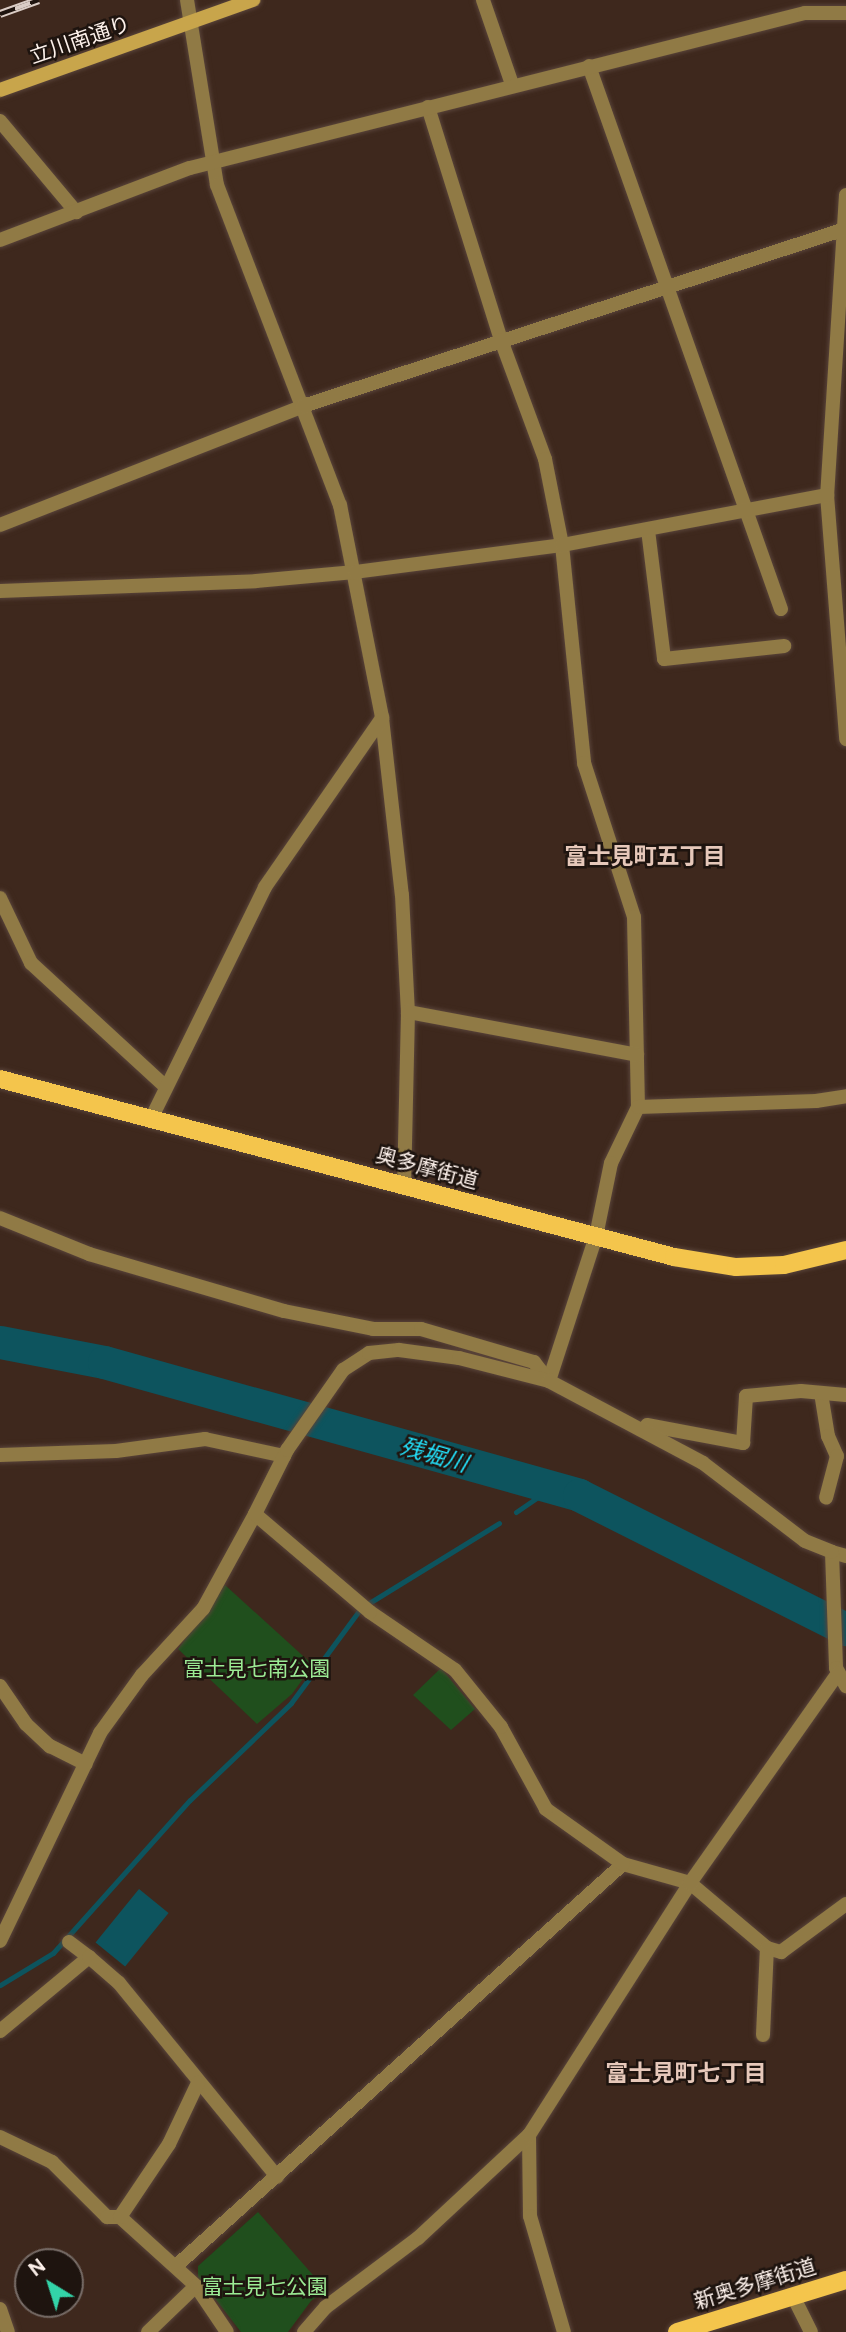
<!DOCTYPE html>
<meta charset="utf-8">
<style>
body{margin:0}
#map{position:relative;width:846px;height:2332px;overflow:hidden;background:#3e281d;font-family:Figtree,"Noto Sans JP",sans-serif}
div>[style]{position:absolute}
.green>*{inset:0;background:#204f1d}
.water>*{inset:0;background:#0d545e;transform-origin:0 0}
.stream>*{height:5px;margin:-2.5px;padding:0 2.5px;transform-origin:2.5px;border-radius:2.5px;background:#0d545e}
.river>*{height:33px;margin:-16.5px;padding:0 16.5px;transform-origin:16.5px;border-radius:16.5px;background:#0d545e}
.roads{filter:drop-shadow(0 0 2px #59443a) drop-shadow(0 0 2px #59443a)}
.street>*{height:14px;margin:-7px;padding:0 7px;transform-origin:7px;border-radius:7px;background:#907a45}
.secondary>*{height:14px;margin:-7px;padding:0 7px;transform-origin:7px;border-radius:7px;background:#c8a54b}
.primary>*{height:18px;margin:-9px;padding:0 9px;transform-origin:9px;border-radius:9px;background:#f4c54c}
.rail>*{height:8px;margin-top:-4px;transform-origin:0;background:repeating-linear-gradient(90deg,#1e140f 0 16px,#dacdc6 0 32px);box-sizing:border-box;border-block:2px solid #dacdc6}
span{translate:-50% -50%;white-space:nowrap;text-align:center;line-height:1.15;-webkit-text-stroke:5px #1e140f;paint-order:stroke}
.street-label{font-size:21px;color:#fdf1eb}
.park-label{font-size:21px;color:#9bea94}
.neighbourhood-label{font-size:23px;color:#e6c8ba;font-weight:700}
.water-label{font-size:23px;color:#23e2fc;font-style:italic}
.north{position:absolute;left:14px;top:2248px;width:70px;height:70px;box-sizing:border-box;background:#1e140f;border:2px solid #776c67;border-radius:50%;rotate:322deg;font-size:19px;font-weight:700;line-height:28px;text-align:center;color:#fdf1eb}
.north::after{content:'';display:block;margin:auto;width:24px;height:32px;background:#33d4a8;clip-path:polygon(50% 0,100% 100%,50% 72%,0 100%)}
</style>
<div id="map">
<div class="green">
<div style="clip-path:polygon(225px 1585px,313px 1665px,292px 1694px,257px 1724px,178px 1649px)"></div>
<div style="clip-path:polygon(441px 1668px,475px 1709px,451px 1730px,413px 1695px)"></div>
<div style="clip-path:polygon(258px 2212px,326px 2290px,311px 2301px,288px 2332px,241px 2332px,198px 2277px,198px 2266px)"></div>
</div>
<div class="water">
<div style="left:139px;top:1889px;width:38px;height:69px;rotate:39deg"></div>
</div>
<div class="stream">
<div style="left:516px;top:1512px;width:42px;rotate:-34.4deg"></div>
<div style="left:0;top:1985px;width:62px;rotate:-31.1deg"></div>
<div style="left:53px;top:1953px;width:205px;rotate:-48.2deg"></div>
<div style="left:190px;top:1800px;width:140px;rotate:-43.8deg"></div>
<div style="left:291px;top:1703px;width:118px;rotate:-53.6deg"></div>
<div style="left:361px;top:1608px;width:162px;rotate:-31.6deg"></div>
</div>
<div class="river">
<div style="left:0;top:1342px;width:106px;rotate:10.9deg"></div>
<div style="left:104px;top:1362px;width:493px;rotate:15.6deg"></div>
<div style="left:579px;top:1495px;width:299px;rotate:26.7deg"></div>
</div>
<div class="roads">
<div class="street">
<div style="left:187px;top:0;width:187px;rotate:80.8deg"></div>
<div style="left:217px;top:185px;width:343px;rotate:69deg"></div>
<div style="left:340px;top:505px;width:217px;rotate:78.8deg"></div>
<div style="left:382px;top:718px;width:178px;rotate:83.6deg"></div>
<div style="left:402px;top:895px;width:117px;rotate:87.1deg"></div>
<div style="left:408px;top:1012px;width:174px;rotate:91.3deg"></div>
<div style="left:483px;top:0;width:89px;rotate:71deg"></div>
<div style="left:589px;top:66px;width:576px;rotate:70.53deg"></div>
<div style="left:428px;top:107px;width:244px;rotate:72.6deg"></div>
<div style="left:501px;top:340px;width:127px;rotate:69.7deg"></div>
<div style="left:545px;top:459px;width:88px;rotate:78.8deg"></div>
<div style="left:562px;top:545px;width:219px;rotate:84.2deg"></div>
<div style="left:584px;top:763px;width:162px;rotate:72deg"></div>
<div style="left:634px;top:917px;width:190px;rotate:88.8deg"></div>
<div style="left:638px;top:1107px;width:62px;rotate:115.7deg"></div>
<div style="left:611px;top:1163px;width:75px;rotate:101.6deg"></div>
<div style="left:596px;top:1236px;width:152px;rotate:108deg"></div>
<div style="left:0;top:121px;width:119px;rotate:50.1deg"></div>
<div style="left:846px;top:195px;width:301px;rotate:93.6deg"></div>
<div style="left:827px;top:495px;width:245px;rotate:85.5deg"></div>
<div style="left:0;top:240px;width:203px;rotate:-20.8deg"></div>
<div style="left:190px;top:168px;width:634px;rotate:-14.15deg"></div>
<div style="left:805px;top:13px;width:41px"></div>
<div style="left:0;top:525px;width:326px;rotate:-21.4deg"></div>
<div style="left:303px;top:406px;width:567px;rotate:-18.08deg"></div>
<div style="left:648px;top:530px;width:130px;rotate:82.9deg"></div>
<div style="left:664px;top:659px;width:121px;rotate:-6.2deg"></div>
<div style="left:0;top:591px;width:256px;rotate:-2.2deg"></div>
<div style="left:256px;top:581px;width:99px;rotate:-5.2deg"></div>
<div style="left:355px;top:572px;width:209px;rotate:-7.4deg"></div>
<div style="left:562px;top:545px;width:270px;rotate:-10.7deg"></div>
<div style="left:0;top:898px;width:72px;rotate:64.5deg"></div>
<div style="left:31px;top:963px;width:183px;rotate:42.6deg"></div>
<div style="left:408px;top:1012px;width:233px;rotate:10.6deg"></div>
<div style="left:638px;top:1107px;width:178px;rotate:-1.9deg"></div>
<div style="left:816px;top:1101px;width:30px;rotate:-9deg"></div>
<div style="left:151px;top:1119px;width:258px;rotate:-63.8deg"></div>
<div style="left:265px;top:887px;width:206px;rotate:-55.3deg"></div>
<div style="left:0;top:1218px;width:96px;rotate:22deg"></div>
<div style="left:89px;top:1254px;width:203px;rotate:16.3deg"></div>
<div style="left:284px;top:1311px;width:91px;rotate:11.4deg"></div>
<div style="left:373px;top:1329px;width:48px"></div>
<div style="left:421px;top:1329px;width:118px;rotate:16.3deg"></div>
<div style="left:534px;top:1362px;width:24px;rotate:52deg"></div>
<div style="left:821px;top:1393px;width:44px;rotate:80.8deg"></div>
<div style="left:828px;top:1436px;width:22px;rotate:66deg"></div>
<div style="left:837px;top:1456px;width:43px;rotate:104.7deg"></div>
<div style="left:647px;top:1425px;width:98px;rotate:10.6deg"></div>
<div style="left:743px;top:1443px;width:47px;rotate:-86.3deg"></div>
<div style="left:746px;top:1396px;width:55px;rotate:-5.2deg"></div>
<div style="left:801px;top:1391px;width:45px;rotate:5.1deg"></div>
<div style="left:0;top:1455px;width:116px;rotate:-2deg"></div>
<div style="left:116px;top:1451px;width:90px;rotate:-7.7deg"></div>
<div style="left:205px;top:1439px;width:81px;rotate:12.1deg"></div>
<div style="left:846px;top:1556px;width:15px;rotate:-164deg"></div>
<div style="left:832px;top:1552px;width:116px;rotate:88deg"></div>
<div style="left:836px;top:1668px;width:21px;rotate:61deg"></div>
<div style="left:0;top:1686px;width:46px;rotate:55.6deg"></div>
<div style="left:26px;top:1724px;width:33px;rotate:43deg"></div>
<div style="left:50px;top:1746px;width:40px;rotate:26.6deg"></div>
<div style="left:623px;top:1864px;width:70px;rotate:15.8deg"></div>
<div style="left:690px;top:1883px;width:101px;rotate:40.2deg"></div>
<div style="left:767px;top:1948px;width:15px;rotate:16deg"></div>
<div style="left:781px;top:1952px;width:81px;rotate:-36.4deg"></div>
<div style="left:0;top:1941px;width:231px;rotate:-64.3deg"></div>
<div style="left:100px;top:1733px;width:72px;rotate:-54.1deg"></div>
<div style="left:142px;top:1675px;width:90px;rotate:-47.3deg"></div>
<div style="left:203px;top:1609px;width:108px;rotate:-61.3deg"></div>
<div style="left:69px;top:1942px;width:25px;rotate:37deg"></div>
<div style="left:0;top:2031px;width:116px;rotate:-39.7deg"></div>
<div style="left:89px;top:1957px;width:40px;rotate:41deg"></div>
<div style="left:119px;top:1983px;width:250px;rotate:50.8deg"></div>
<div style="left:763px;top:2035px;width:87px;rotate:-87.4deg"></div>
<div style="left:529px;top:2135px;width:81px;rotate:89.3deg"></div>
<div style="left:530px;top:2216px;width:121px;rotate:73.7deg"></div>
<div style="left:0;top:2137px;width:58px;rotate:25.7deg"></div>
<div style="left:52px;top:2162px;width:78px;rotate:45deg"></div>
<div style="left:107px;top:2217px;width:13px"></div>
<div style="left:120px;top:2217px;width:103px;rotate:42.2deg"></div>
<div style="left:196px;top:2286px;width:55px;rotate:56deg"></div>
<div style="left:120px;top:2217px;width:88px;rotate:-56.1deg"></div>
<div style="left:169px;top:2144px;width:68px;rotate:-64.6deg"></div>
<div style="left:176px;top:2266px;width:601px;rotate:-41.97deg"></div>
<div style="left:623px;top:1864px;width:95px;rotate:-144.5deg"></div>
<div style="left:546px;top:1809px;width:94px;rotate:-118.8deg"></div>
<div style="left:501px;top:1727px;width:73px;rotate:-128.9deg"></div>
<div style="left:455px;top:1670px;width:103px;rotate:-145.7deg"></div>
<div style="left:370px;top:1612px;width:151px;rotate:-139.6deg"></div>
<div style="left:255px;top:1514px;width:72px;rotate:-63.4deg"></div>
<div style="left:287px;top:1450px;width:98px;rotate:-55deg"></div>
<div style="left:343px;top:1370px;width:31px;rotate:-33deg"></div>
<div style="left:369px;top:1353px;width:30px;rotate:-6deg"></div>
<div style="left:399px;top:1350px;width:61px;rotate:7.6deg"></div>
<div style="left:459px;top:1358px;width:93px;rotate:14.3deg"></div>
<div style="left:549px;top:1381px;width:174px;rotate:28deg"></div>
<div style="left:703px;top:1463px;width:128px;rotate:37.4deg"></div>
<div style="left:805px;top:1541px;width:29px;rotate:22deg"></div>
<div style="left:793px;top:2296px;width:40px;rotate:63.4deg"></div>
<div style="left:0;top:2309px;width:24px;rotate:71deg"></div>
<div style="left:148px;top:2332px;width:66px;rotate:-43.8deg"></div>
<div style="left:304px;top:2332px;width:33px;rotate:-49deg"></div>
<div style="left:326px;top:2307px;width:115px;rotate:-36.9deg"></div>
<div style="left:418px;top:2238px;width:151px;rotate:-42.9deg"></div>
<div style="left:529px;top:2135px;width:299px;rotate:-57.4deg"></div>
<div style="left:690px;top:1883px;width:257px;rotate:-54.8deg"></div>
</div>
<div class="secondary">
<div style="left:0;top:90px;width:269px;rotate:-19.6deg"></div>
</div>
<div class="primary">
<div style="left:0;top:1079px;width:697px;rotate:14.79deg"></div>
<div style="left:674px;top:1257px;width:63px;rotate:9.2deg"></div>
<div style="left:736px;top:1267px;width:48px;rotate:-2.4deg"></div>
<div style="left:784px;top:1265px;width:64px;rotate:-13.6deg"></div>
<div style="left:677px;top:2332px;width:177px;rotate:-17.1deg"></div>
</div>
</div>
<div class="rail">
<div style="left:0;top:14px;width:41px;rotate:-19.7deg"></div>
</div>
<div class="street-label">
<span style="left:80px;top:40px;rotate:-19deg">立川南通り</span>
<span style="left:427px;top:1168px;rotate:15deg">奥多摩街道</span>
<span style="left:755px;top:2284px;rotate:-17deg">新奥多摩街道</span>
</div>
<div class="park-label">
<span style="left:257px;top:1669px">富士見七南公園</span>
<span style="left:265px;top:2287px">富士見七公園</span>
</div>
<div class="neighbourhood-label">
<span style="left:645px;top:856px">富士見町五丁目</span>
<span style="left:686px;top:2073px">富士見町七丁目</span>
</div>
<div class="water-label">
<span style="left:434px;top:1455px;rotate:16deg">残堀川</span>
</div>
<div class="north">N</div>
</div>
